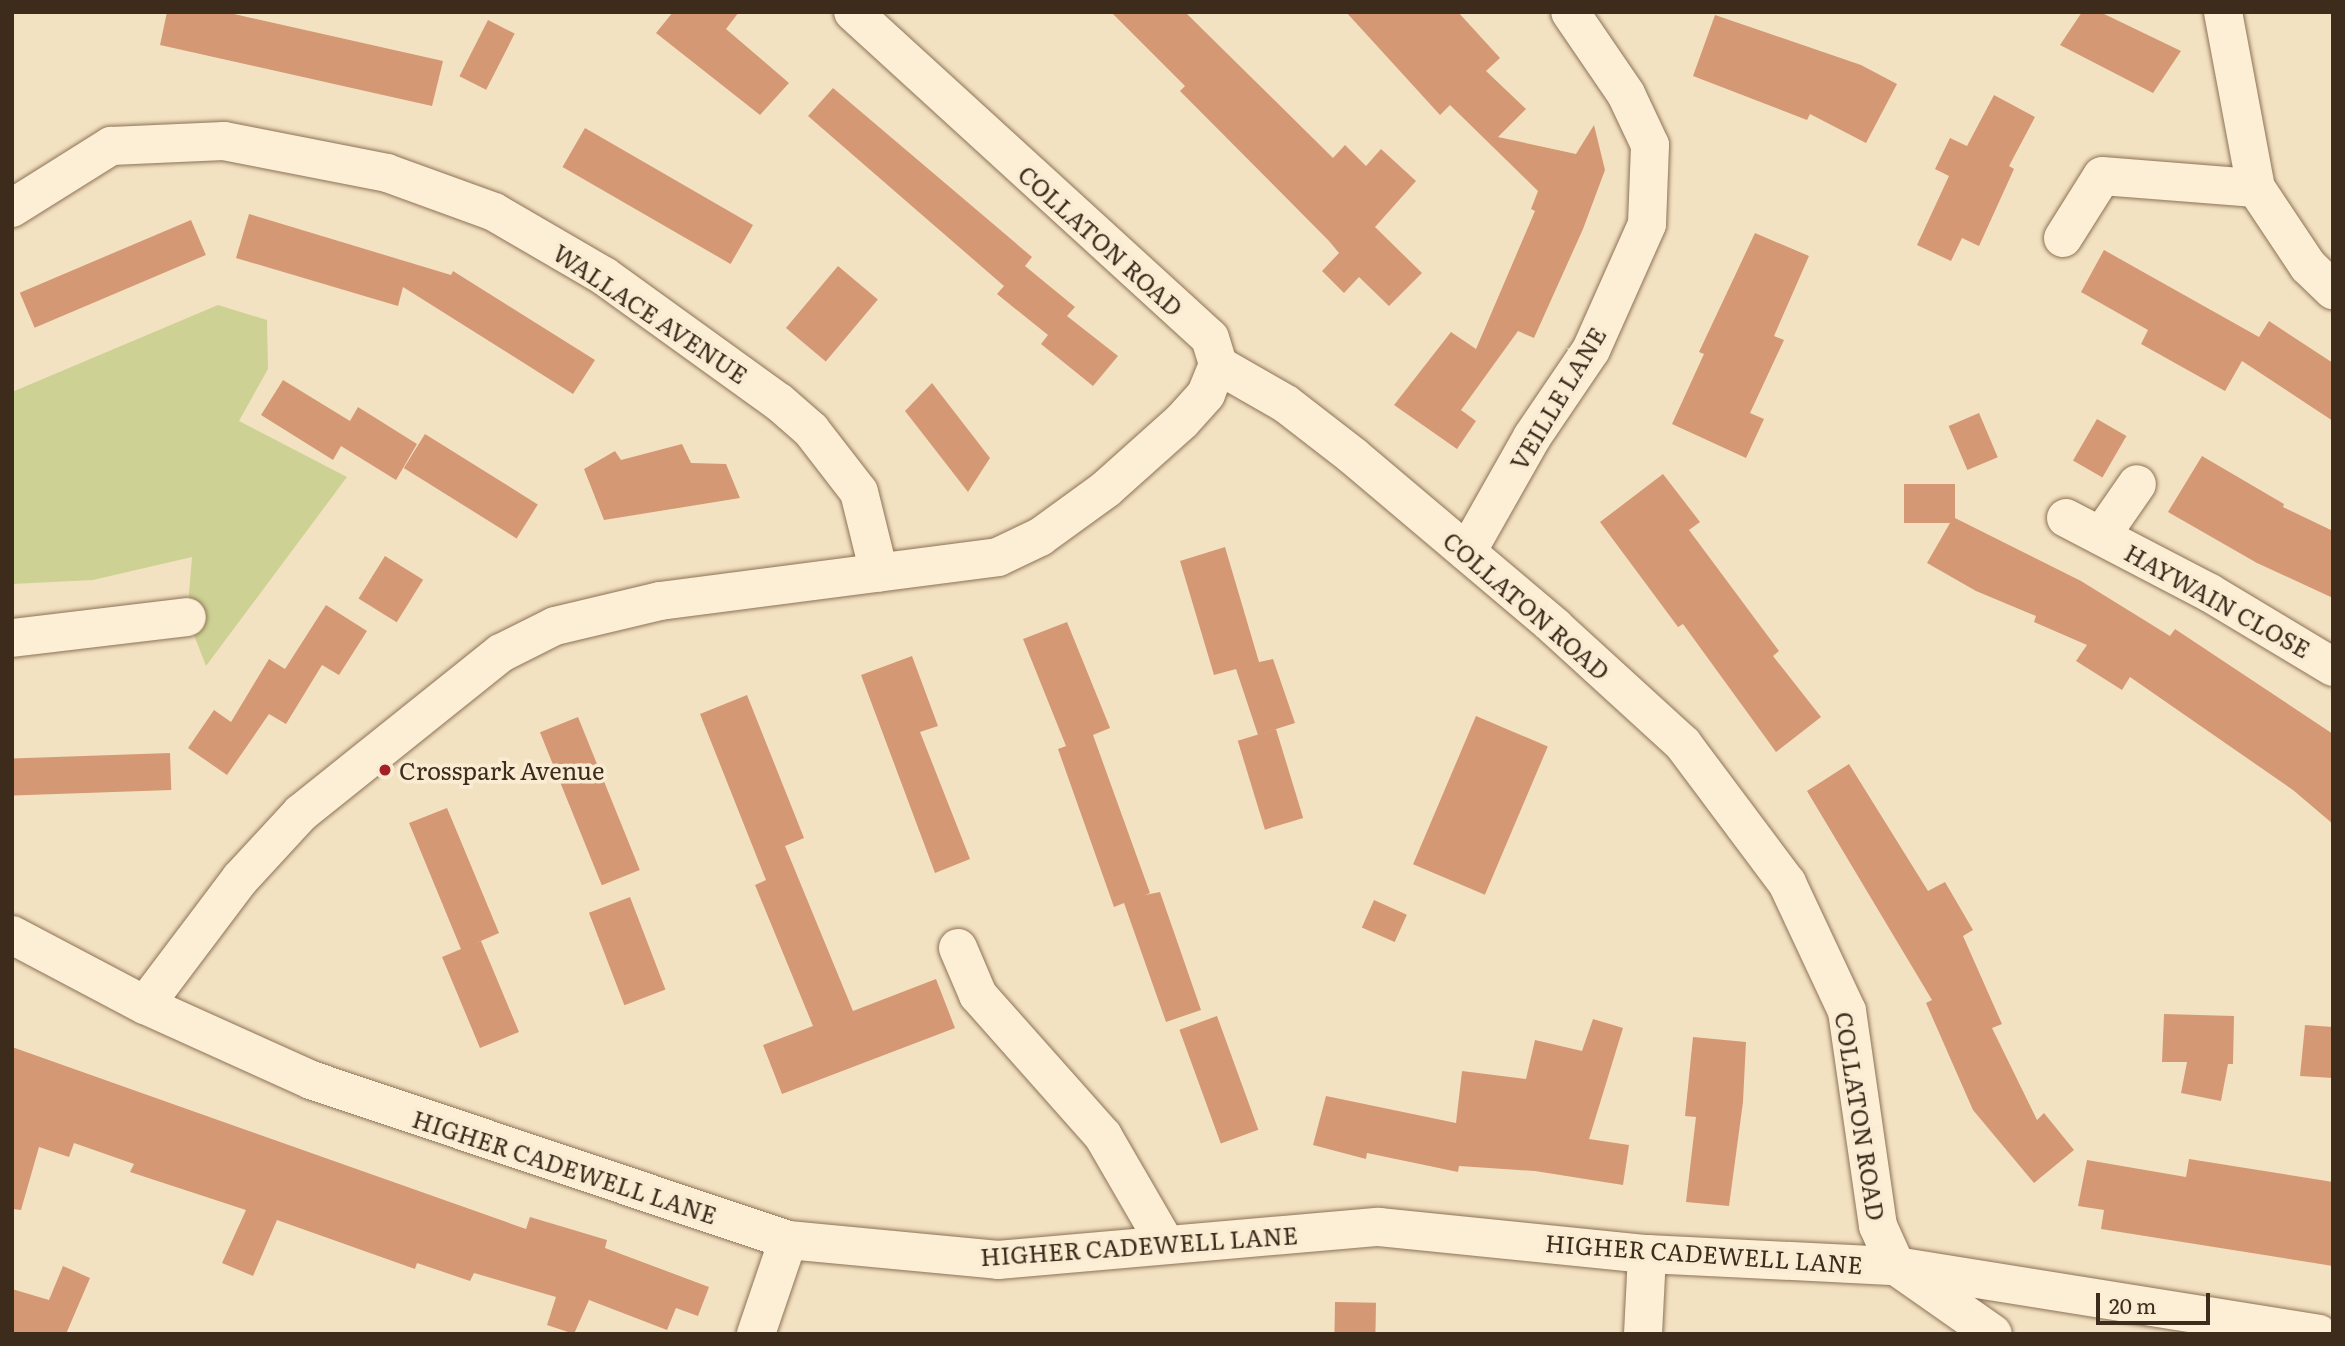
<!DOCTYPE html>
<style>
body{margin:0}
#map{position:relative;width:2345px;height:1346px;overflow:hidden;background:#f3e2c2;font-family:Literata,serif}
div>[style]{position:absolute}
.green>*{inset:0;background:#cdd294}
.building>*{inset:0;background:#d59874;transform-origin:0 0}
.roads{filter:drop-shadow(0 0 2px #8e7257) drop-shadow(0 0 2px #8e7257)}
.minor>*{height:38px;margin:-19px;padding:0 19px;transform-origin:19px;border-radius:19px;background:#fcefd6}
.dots>*{width:19px;height:19px;translate:-50% -50%;box-sizing:border-box;border:4px solid #f9ecd2;border-radius:50%}
span{translate:-50% -50%;white-space:nowrap;text-align:center;line-height:1.15;-webkit-text-stroke:7px #f9ecd2;paint-order:stroke}
.street-label{font-size:24px;color:#3d2b1c}
.poi-label{font-size:24px;color:#3d2b1c}
.left{translate:0 -50%;text-align:left}
.frame{position:absolute;inset:0;border:14px solid #3d2b1c;pointer-events:none}
.scale{position:absolute;left:2096px;top:1293px;width:114px;height:32px;box-sizing:border-box;border:4px solid #3d2b1c;border-top:0;padding-left:9px;font-size:21px;line-height:24px;white-space:nowrap;color:#3d2b1c;-webkit-text-stroke:5px #f9ecd2;paint-order:stroke}
</style>
<div id="map">
<div class="green">
<div style="clip-path:polygon(218px 305px,267px 320px,268px 369px,239px 421px,347px 477px,206px 666px,187px 617px,192px 557px,93px 580px,12px 584px,12px 392px)"></div>
</div>
<div class="building">
<div style="clip-path:polygon(167px 12px,225px 12px,443px 61px,432px 106px,160px 45px)"></div>
<div style="clip-path:polygon(673px 12px,739px 12px,726px 29px,789px 83px,760px 115px,656px 33px)"></div>
<div style="clip-path:polygon(1111px 12px,1185px 12px,1333px 158px,1345px 145px,1366px 166px,1381px 149px,1416px 181px,1375px 227px,1422px 273px,1389px 306px,1359px 277px,1344px 293px,1322px 271px,1339px 253px,1329px 241px,1180px 91px,1185px 86px)"></div>
<div style="clip-path:polygon(1346px 12px,1458px 12px,1500px 58px,1486px 71px,1526px 109px,1498px 137px,1576px 154px,1594px 125px,1605px 170px,1583px 229px,1534px 338px,1518px 331px,1461px 410px,1476px 421px,1457px 449px,1394px 405px,1451px 332px,1476px 349px,1535px 211px,1531px 209px,1538px 191px,1450px 105px,1440px 115px)"></div>
<div style="clip-path:polygon(2082px 12px,2100px 12px,2181px 51px,2153px 93px,2060px 45px)"></div>
<div style="clip-path:polygon(1715px 15px,1861px 65px,1897px 84px,1866px 143px,1810px 114px,1807px 120px,1693px 76px)"></div>
<div style="left:488px;top:20px;width:30px;height:63px;rotate:27deg"></div>
<div style="clip-path:polygon(833px 88px,1032px 257px,1025px 266px,1075px 307px,1067px 316px,1118px 356px,1093px 386px,1041px 344px,1048px 335px,997px 294px,1004px 286px,808px 116px)"></div>
<div style="clip-path:polygon(1994px 95px,2035px 117px,2009px 166px,2014px 169px,1979px 246px,1962px 238px,1951px 261px,1917px 245px,1949px 176px,1935px 169px,1950px 138px,1967px 146px)"></div>
<div style="left:585px;top:128px;width:194px;height:45px;rotate:30deg"></div>
<div style="clip-path:polygon(249px 214px,451px 275px,453px 271px,595px 360px,573px 394px,403px 287px,398px 306px,236px 258px)"></div>
<div style="left:191px;top:220px;width:38px;height:186px;rotate:67deg"></div>
<div style="clip-path:polygon(1755px 233px,1809px 256px,1774px 336px,1784px 340px,1750px 413px,1764px 419px,1746px 458px,1672px 424px,1704px 354px,1699px 352px)"></div>
<div style="clip-path:polygon(2104px 250px,2259px 337px,2269px 321px,2333px 363px,2333px 421px,2242px 361px,2225px 391px,2141px 344px,2148px 330px,2081px 292px)"></div>
<div style="left:838px;top:266px;width:52px;height:81px;rotate:40deg"></div>
<div style="clip-path:polygon(283px 380px,350px 421px,358px 407px,417px 444px,396px 480px,341px 446px,333px 460px,261px 415px)"></div>
<div style="clip-path:polygon(932px 383px,990px 458px,968px 492px,905px 411px)"></div>
<div style="left:1979px;top:413px;width:48px;height:33px;rotate:67deg"></div>
<div style="left:2097px;top:419px;width:34px;height:48px;rotate:30deg"></div>
<div style="left:425px;top:434px;width:133px;height:40px;rotate:32deg"></div>
<div style="clip-path:polygon(682px 444px,691px 463px,726px 464px,740px 498px,604px 520px,584px 469px,615px 451px,621px 460px)"></div>
<div style="clip-path:polygon(2202px 456px,2284px 504px,2283px 507px,2333px 531px,2333px 598px,2257px 563px,2168px 512px)"></div>
<div style="clip-path:polygon(1663px 474px,1700px 522px,1689px 530px,1779px 651px,1773px 656px,1821px 717px,1776px 752px,1683px 624px,1678px 627px,1600px 522px)"></div>
<div style="clip-path:polygon(1904px 484px,1955px 484px,1955px 518px,2081px 581px,2170px 636px,2175px 629px,2333px 734px,2333px 824px,2293px 790px,2130px 677px,2122px 690px,2076px 661px,2087px 645px,2034px 622px,2036px 616px,1976px 591px,1927px 563px,1950px 523px,1904px 523px)"></div>
<div style="clip-path:polygon(1225px 547px,1259px 662px,1273px 659px,1295px 723px,1258px 735px,1236px 669px,1214px 675px,1180px 561px)"></div>
<div style="left:385px;top:556px;width:45px;height:50px;rotate:32deg"></div>
<div style="clip-path:polygon(326px 605px,367px 631px,339px 675px,322px 665px,286px 724px,269px 714px,227px 775px,188px 748px,214px 710px,231px 722px,269px 659px,285px 669px)"></div>
<div style="clip-path:polygon(1067px 622px,1110px 728px,1093px 735px,1150px 893px,1145px 895px,1160px 892px,1201px 1010px,1166px 1022px,1124px 903px,1114px 907px,1058px 749px,1066px 746px,1023px 639px)"></div>
<div style="clip-path:polygon(912px 656px,938px 726px,920px 732px,970px 859px,935px 873px,861px 675px)"></div>
<div style="clip-path:polygon(747px 695px,804px 838px,785px 846px,853px 1011px,936px 979px,955px 1028px,782px 1094px,763px 1045px,813px 1026px,755px 885px,766px 880px,700px 714px)"></div>
<div style="left:1476px;top:716px;width:78px;height:161px;rotate:23deg"></div>
<div style="left:578px;top:717px;width:165px;height:41px;rotate:68deg"></div>
<div style="left:1276px;top:729px;width:93px;height:40px;rotate:73deg"></div>
<div style="left:170px;top:753px;width:37px;height:158px;rotate:88deg"></div>
<div style="clip-path:polygon(1849px 764px,1928px 891px,1945px 882px,1973px 930px,1963px 936px,2002px 1024px,1992px 1028px,2037px 1120px,2044px 1113px,2074px 1150px,2034px 1183px,1973px 1110px,1926px 1003px,1932px 1000px,1807px 791px)"></div>
<div style="clip-path:polygon(447px 808px,499px 933px,467px 947px,481px 941px,519px 1032px,480px 1048px,442px 957px,461px 949px,409px 823px)"></div>
<div style="left:630px;top:897px;width:99px;height:44px;rotate:69deg"></div>
<div style="left:1374px;top:900px;width:36px;height:30px;rotate:24deg"></div>
<div style="clip-path:polygon(2164px 1014px,2234px 1016px,2233px 1064px,2228px 1064px,2221px 1101px,2181px 1093px,2187px 1062px,2162px 1062px)"></div>
<div style="left:1217px;top:1016px;width:121px;height:40px;rotate:70deg"></div>
<div style="clip-path:polygon(1593px 1019px,1623px 1028px,1589px 1139px,1629px 1145px,1623px 1185px,1535px 1171px,1459px 1166px,1458px 1172px,1367px 1153px,1366px 1159px,1313px 1145px,1326px 1096px,1456px 1123px,1462px 1071px,1526px 1079px,1535px 1040px,1582px 1051px)"></div>
<div style="clip-path:polygon(2305px 1025px,2333px 1027px,2333px 1078px,2300px 1076px)"></div>
<div style="clip-path:polygon(1693px 1037px,1746px 1042px,1743px 1102px,1729px 1206px,1686px 1202px,1696px 1117px,1685px 1116px)"></div>
<div style="clip-path:polygon(12px 1047px,526px 1229px,530px 1217px,607px 1240px,605px 1248px,709px 1287px,698px 1316px,676px 1308px,667px 1330px,589px 1300px,574px 1334px,547px 1325px,556px 1297px,474px 1273px,470px 1281px,417px 1263px,415px 1269px,277px 1220px,253px 1276px,222px 1263px,246px 1210px,130px 1172px,134px 1164px,74px 1143px,69px 1157px,39px 1147px,21px 1210px,12px 1209px)"></div>
<div style="clip-path:polygon(2189px 1159px,2333px 1182px,2333px 1266px,2101px 1229px,2104px 1210px,2078px 1206px,2087px 1160px,2186px 1177px)"></div>
<div style="clip-path:polygon(63px 1266px,90px 1278px,66px 1334px,12px 1334px,12px 1289px,49px 1300px)"></div>
<div style="left:1335px;top:1302px;width:41px;height:32px;rotate:1deg"></div>
</div>
<div class="roads">
<div class="minor">
<div style="left:853px;top:12px;width:483px;rotate:42.4deg"></div>
<div style="left:1210px;top:338px;width:28px;rotate:73deg"></div>
<div style="left:1218px;top:365px;width:78px;rotate:29.8deg"></div>
<div style="left:1286px;top:404px;width:85px;rotate:37.8deg"></div>
<div style="left:1353px;top:456px;width:265px;rotate:40.2deg"></div>
<div style="left:1555px;top:627px;width:173px;rotate:42.4deg"></div>
<div style="left:1683px;top:744px;width:174px;rotate:53.2deg"></div>
<div style="left:1787px;top:883px;width:141px;rotate:64.9deg"></div>
<div style="left:1847px;top:1011px;width:217px;rotate:81.8deg"></div>
<div style="left:1878px;top:1226px;width:44px;rotate:65.8deg"></div>
<div style="left:1896px;top:1266px;width:118px;rotate:35deg"></div>
<div style="left:2223px;top:12px;width:179px;rotate:79.4deg"></div>
<div style="left:2256px;top:188px;width:94px;rotate:56.3deg"></div>
<div style="left:2308px;top:266px;width:35px;rotate:44deg"></div>
<div style="left:12px;top:208px;width:117px;rotate:-32.1deg"></div>
<div style="left:111px;top:146px;width:113px;rotate:-2.5deg"></div>
<div style="left:224px;top:141px;width:166px;rotate:11.1deg"></div>
<div style="left:387px;top:173px;width:114px;rotate:20deg"></div>
<div style="left:494px;top:212px;width:127px;rotate:30.2deg"></div>
<div style="left:604px;top:276px;width:216px;rotate:35.8deg"></div>
<div style="left:779px;top:402px;width:43px;rotate:41.2deg"></div>
<div style="left:811px;top:430px;width:78px;rotate:52.3deg"></div>
<div style="left:859px;top:492px;width:83px;rotate:76.1deg"></div>
<div style="left:2063px;top:238px;width:73px;rotate:-57.8deg"></div>
<div style="left:2102px;top:176px;width:154px;rotate:4.5deg"></div>
<div style="left:2066px;top:518px;width:162px;rotate:27.5deg"></div>
<div style="left:2210px;top:593px;width:144px;rotate:31deg"></div>
<div style="left:2101px;top:536px;width:63px;rotate:-55.3deg"></div>
<div style="left:1467px;top:552px;width:132px;rotate:-60.5deg"></div>
<div style="left:1532px;top:437px;width:105px;rotate:-55.9deg"></div>
<div style="left:1591px;top:350px;width:138px;rotate:-66deg"></div>
<div style="left:1647px;top:224px;width:79px;rotate:-87.8deg"></div>
<div style="left:1650px;top:145px;width:56px;rotate:-115.2deg"></div>
<div style="left:1626px;top:94px;width:99px;rotate:-124.3deg"></div>
<div style="left:12px;top:638px;width:176px;rotate:-6.8deg"></div>
<div style="left:12px;top:935px;width:150px;rotate:27.8deg"></div>
<div style="left:145px;top:1005px;width:182px;rotate:24.3deg"></div>
<div style="left:311px;top:1080px;width:503px;rotate:18.54deg"></div>
<div style="left:788px;top:1240px;width:211px;rotate:5.4deg"></div>
<div style="left:998px;top:1260px;width:382px;rotate:-5deg"></div>
<div style="left:1379px;top:1227px;width:269px;rotate:5.8deg"></div>
<div style="left:1647px;top:1254px;width:249px;rotate:2.8deg"></div>
<div style="left:1896px;top:1266px;width:428px;rotate:9.1deg"></div>
<div style="left:958px;top:948px;width:51px;rotate:66.9deg"></div>
<div style="left:978px;top:995px;width:188px;rotate:48.4deg"></div>
<div style="left:1103px;top:1136px;width:124px;rotate:59.9deg"></div>
<div style="left:145px;top:1005px;width:158px;rotate:-53deg"></div>
<div style="left:240px;top:879px;width:90px;rotate:-47.3deg"></div>
<div style="left:301px;top:813px;width:256px;rotate:-38.7deg"></div>
<div style="left:501px;top:653px;width:60px;rotate:-26.6deg"></div>
<div style="left:555px;top:626px;width:108px;rotate:-13.4deg"></div>
<div style="left:660px;top:601px;width:341px;rotate:-7.4deg"></div>
<div style="left:998px;top:557px;width:47px;rotate:-25.5deg"></div>
<div style="left:1040px;top:537px;width:82px;rotate:-36deg"></div>
<div style="left:1106px;top:489px;width:102px;rotate:-41.8deg"></div>
<div style="left:1182px;top:421px;width:36px;rotate:-48deg"></div>
<div style="left:1206px;top:394px;width:31px;rotate:-68deg"></div>
<div style="left:756px;top:1334px;width:99px;rotate:-71.2deg"></div>
<div style="left:1643px;top:1334px;width:80px;rotate:-87.1deg"></div>
</div>
</div>
<div class="dots">
<div style="left:385px;top:770px;background:#a42026"></div>
</div>
<div class="street-label">
<span style="left:1101px;top:240px;rotate:42deg">COLLATON ROAD</span>
<span style="left:651px;top:313px;rotate:34deg">WALLACE AVENUE</span>
<span style="left:1557px;top:398px;rotate:-59deg">VEILLE LANE</span>
<span style="left:2218px;top:600px;rotate:29deg">HAYWAIN CLOSE</span>
<span style="left:1527px;top:605px;rotate:41deg">COLLATON ROAD</span>
<span style="left:1861px;top:1116px;rotate:81deg">COLLATON ROAD</span>
<span style="left:565px;top:1166px;rotate:18deg">HIGHER CADEWELL LANE</span>
<span style="left:1139px;top:1245px;rotate:-4deg">HIGHER CADEWELL LANE</span>
<span style="left:1704px;top:1253px;rotate:4deg">HIGHER CADEWELL LANE</span>
</div>
<div class="poi-label">
<span class="left" style="left:399px;top:770px">Crosspark Avenue</span>
</div>
<div class="frame"></div>
<div class="scale">20 m</div>
</div>
